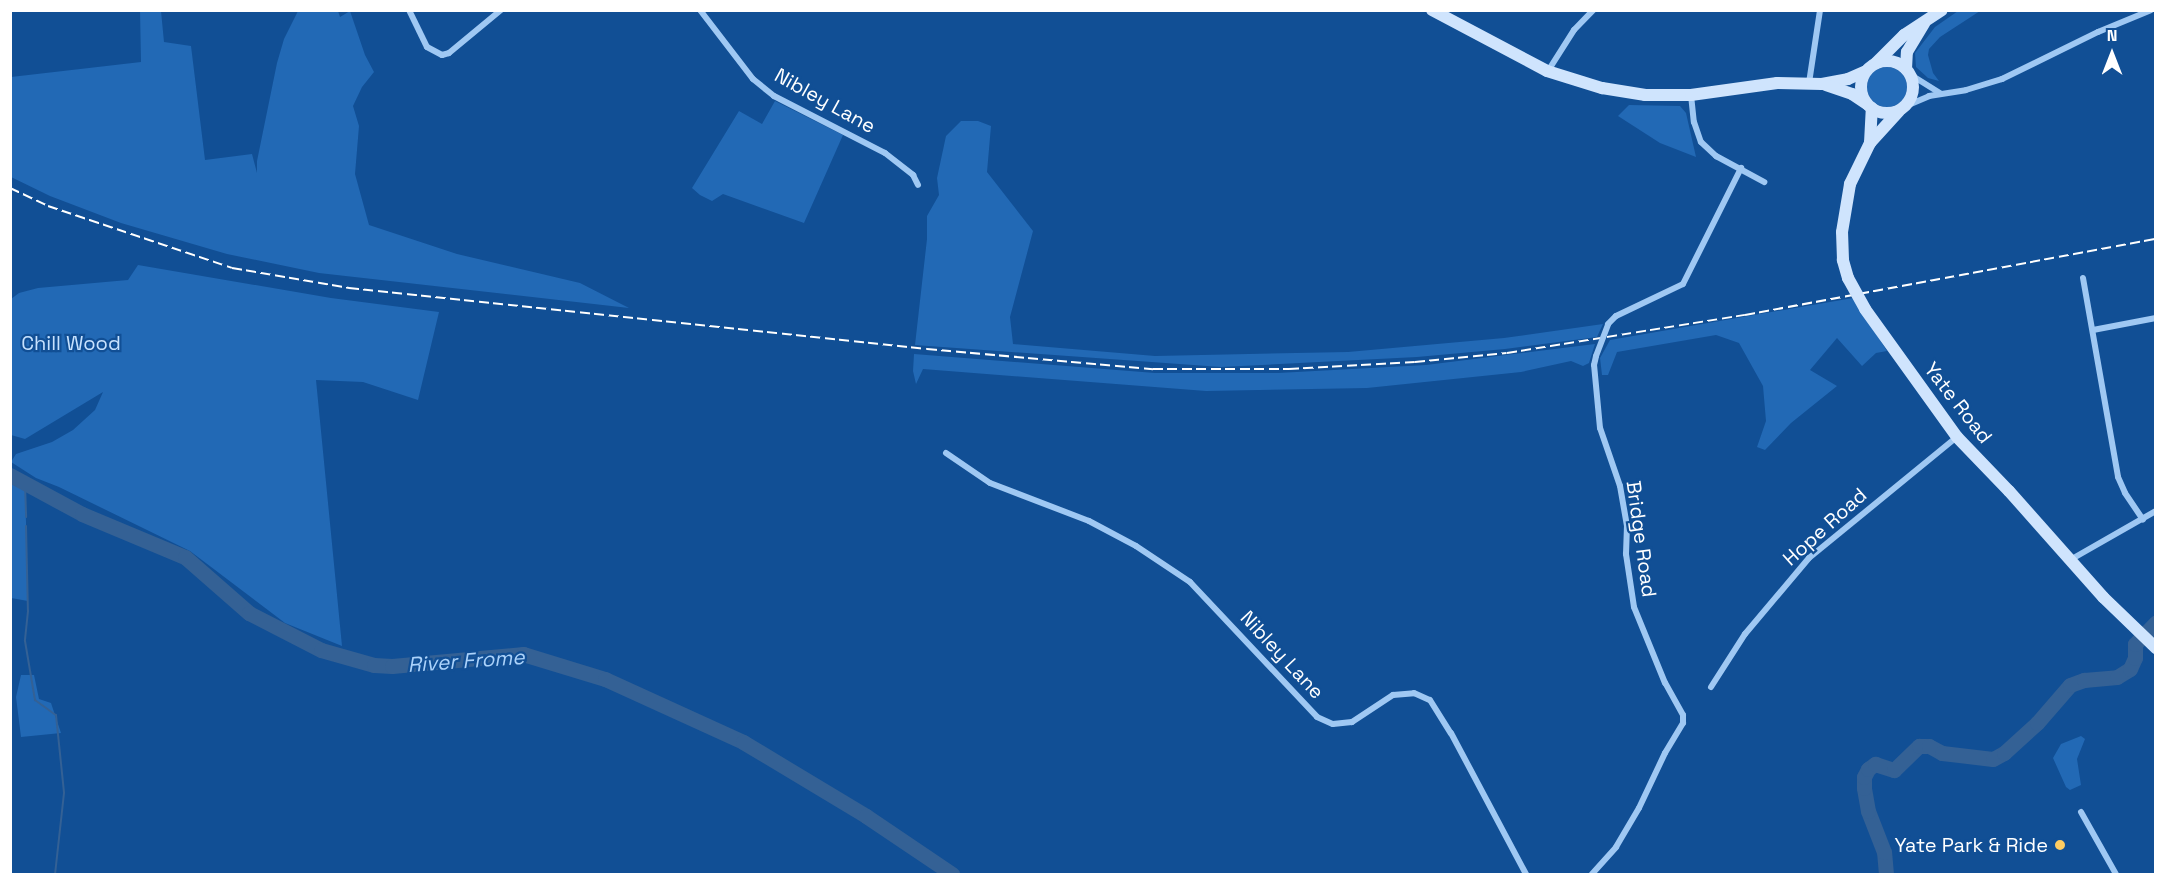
<!DOCTYPE html>
<style>
body{margin:0}
#map{position:relative;width:2166px;height:885px;overflow:hidden;background:#114f95;font-family:"Space Grotesk",sans-serif}
div>[style]{position:absolute}
.green>*{inset:0;background:#2269b5}
.round{border-radius:50%}
.stream>*{height:2px;margin:-1px;padding:0 1px;transform-origin:1px;border-radius:1px;background:#346195}
.river>*{height:15px;margin:-7.5px;padding:0 7.5px;transform-origin:7.5px;border-radius:7.5px;background:#346195}
.minor>*{height:6px;margin:-3px;padding:0 3px;transform-origin:3px;border-radius:3px;background:#9fc8f3}
.secondary>*{height:12px;margin:-6px;padding:0 6px;transform-origin:6px;border-radius:6px;background:#cfe4fd}
.secondary>.ring{margin:-6px;padding:0;box-sizing:content-box;background:none;border:12px solid #cfe4fd;border-radius:50%}
.rail>*{height:2px;margin-top:-1px;transform-origin:0;background:repeating-linear-gradient(90deg,#fff 0 10px,transparent 0 14.5px)}
.minor-bridge>*{height:6px;margin:-3px;padding:0 3px;transform-origin:3px;border-radius:3px;background:#9fc8f3}
.secondary-bridge>*{height:12px;margin:-6px;padding:0 6px;transform-origin:6px;border-radius:6px;background:#cfe4fd}
.dots>*{width:16px;height:16px;translate:-50% -50%;box-sizing:border-box;border:3px solid #114f95;border-radius:50%}
span{translate:-50% -50%;white-space:nowrap;text-align:center;line-height:1.15;-webkit-text-stroke:4.5px #114f95;paint-order:stroke}
.street-label{font-size:20px;color:#fff}
.park-label{font-size:20px;color:#c7e2fe}
.poi-label{font-size:20px;color:#fff}
.right{translate:-100% -50%;text-align:right}
.water-label{font-size:21px;color:#abd2fa;font-style:italic}
.frame{position:absolute;inset:0;border:12px solid #fff;pointer-events:none}
.north{position:absolute;left:2082px;top:24px;width:60px;height:60px;-webkit-text-stroke:4px #114f95;paint-order:stroke;rotate:0deg;font-size:16px;font-weight:700;line-height:24px;text-align:center;color:#fff}
.north::after{content:'';display:block;margin:auto;width:21px;height:27px;background:#fff;clip-path:polygon(50% 0,100% 100%,50% 72%,0 100%)}
</style>
<div id="map">
<div class="green">
<div style="clip-path:polygon(140px 10px,161px 11px,164px 42px,191px 46px,205px 160px,252px 154px,257px 173px,257px 161px,277px 63px,284px 39px,298px 11px,338px 11px,340px 17px,350px 11px,365px 55px,374px 72px,362px 87px,353px 106px,359px 126px,355px 174px,369px 225px,457px 254px,580px 283px,629px 308px,319px 273px,227px 254px,121px 223px,50px 196px,11px 177px,11px 77px,141px 62px)"></div>
<div style="clip-path:polygon(1958px 11px,1980px 11px,1940px 37px,1929px 49px,1928px 55px,1933px 73px,1939px 81px,1928px 78px,1916px 67px,1915px 53px,1935px 27px)"></div>
<div class="round" style="left:1867px;top:67px;width:40px;height:40px"></div>
<div style="clip-path:polygon(775px 101px,843px 135px,804px 223px,723px 194px,712px 201px,700px 195px,692px 188px,739px 111px,762px 124px)"></div>
<div style="clip-path:polygon(1629px 105px,1680px 106px,1686px 113px,1696px 157px,1660px 143px,1618px 116px)"></div>
<div style="clip-path:polygon(961px 121px,978px 121px,991px 126px,987px 172px,1033px 231px,1010px 317px,1013px 344px,1155px 356px,1348px 352px,1504px 338px,1603px 324px,1597px 337px,1505px 349px,1417px 357px,1221px 367px,915px 345px,927px 239px,927px 216px,939px 195px,937px 178px,946px 136px)"></div>
<div style="clip-path:polygon(138px 265px,331px 298px,439px 312px,418px 400px,363px 382px,316px 380px,342px 646px,285px 623px,190px 551px,59px 487px,36px 478px,11px 462px,16px 454px,52px 442px,73px 430px,95px 410px,103px 392px,25px 439px,11px 435px,11px 299px,19px 293px,38px 288px,128px 280px)"></div>
<div style="clip-path:polygon(1853px 298px,1887px 351px,1876px 353px,1862px 366px,1837px 338px,1810px 370px,1837px 386px,1791px 423px,1765px 450px,1757px 447px,1766px 421px,1763px 386px,1739px 343px,1716px 335px,1617px 352px,1608px 375px,1602px 375px,1600px 358px,1610px 340px)"></div>
<div style="clip-path:polygon(1595px 344px,1589px 363px,1583px 366px,1571px 361px,1521px 372px,1367px 388px,1206px 391px,923px 369px,916px 384px,913px 371px,914px 354px,1155px 373px,1278px 373px,1426px 365px)"></div>
<div style="clip-path:polygon(11px 475px,25px 484px,28px 601px,11px 598px)"></div>
<div style="clip-path:polygon(21px 675px,34px 675px,39px 699px,51px 703px,61px 733px,21px 737px,16px 697px)"></div>
<div style="clip-path:polygon(2081px 736px,2085px 739px,2077px 759px,2081px 785px,2070px 790px,2066px 787px,2053px 758px,2061px 744px)"></div>
</div>
<div class="stream">
<div style="left:25px;top:484px;width:33px;rotate:88deg"></div>
<div style="left:26px;top:526px;width:85px;rotate:88.7deg"></div>
<div style="left:28px;top:611px;width:30px;rotate:96deg"></div>
<div style="left:25px;top:641px;width:60px;rotate:80.4deg"></div>
<div style="left:35px;top:700px;width:26px;rotate:36deg"></div>
<div style="left:56px;top:715px;width:78px;rotate:84.1deg"></div>
<div style="left:64px;top:793px;width:81px;rotate:96.3deg"></div>
</div>
<div class="river">
<div style="left:10px;top:475px;width:82px;rotate:28.4deg"></div>
<div style="left:82px;top:514px;width:112px;rotate:22.7deg"></div>
<div style="left:185px;top:557px;width:85px;rotate:41.2deg"></div>
<div style="left:249px;top:613px;width:81px;rotate:27.2deg"></div>
<div style="left:321px;top:650px;width:55px;rotate:15.8deg"></div>
<div style="left:374px;top:665px;width:18px;rotate:3deg"></div>
<div style="left:392px;top:666px;width:132px;rotate:-5.2deg"></div>
<div style="left:523px;top:654px;width:86px;rotate:17deg"></div>
<div style="left:605px;top:679px;width:152px;rotate:24.5deg"></div>
<div style="left:743px;top:742px;width:144px;rotate:31deg"></div>
<div style="left:866px;top:816px;width:104px;rotate:34deg"></div>
<div style="left:1886px;top:874px;width:22px;rotate:-95deg"></div>
<div style="left:1884px;top:852px;width:44px;rotate:-111.3deg"></div>
<div style="left:1868px;top:811px;width:23px;rotate:-100deg"></div>
<div style="left:1864px;top:788px;width:11px;rotate:-90deg"></div>
<div style="left:1864px;top:777px;width:9px;rotate:-63deg"></div>
<div style="left:1868px;top:769px;width:9px;rotate:-36deg"></div>
<div style="left:1875px;top:764px;width:20px;rotate:18deg"></div>
<div style="left:1894px;top:770px;width:35px;rotate:-44deg"></div>
<div style="left:1919px;top:746px;width:10px"></div>
<div style="left:1929px;top:746px;width:15px;rotate:28deg"></div>
<div style="left:1942px;top:753px;width:51px;rotate:6.7deg"></div>
<div style="left:1993px;top:759px;width:13px;rotate:-29deg"></div>
<div style="left:2004px;top:753px;width:45px;rotate:-42.3deg"></div>
<div style="left:2037px;top:723px;width:50px;rotate:-49deg"></div>
<div style="left:2070px;top:685px;width:15px;rotate:-20deg"></div>
<div style="left:2084px;top:680px;width:33px;rotate:-5deg"></div>
<div style="left:2117px;top:677px;width:15px;rotate:-32deg"></div>
<div style="left:2130px;top:669px;width:12px;rotate:-66deg"></div>
<div style="left:2135px;top:658px;width:14px;rotate:-90deg"></div>
<div style="left:2135px;top:644px;width:30px;rotate:-46deg"></div>
</div>
<div class="minor">
<div style="left:409px;top:10px;width:41px;rotate:64.1deg"></div>
<div style="left:427px;top:47px;width:17px;rotate:28deg"></div>
<div style="left:442px;top:55px;width:7px;rotate:-16deg"></div>
<div style="left:449px;top:53px;width:67px;rotate:-39.6deg"></div>
<div style="left:700px;top:10px;width:87px;rotate:52.5deg"></div>
<div style="left:753px;top:79px;width:27px;rotate:39deg"></div>
<div style="left:774px;top:96px;width:125px;rotate:27.2deg"></div>
<div style="left:885px;top:153px;width:36px;rotate:38deg"></div>
<div style="left:913px;top:175px;width:11px;rotate:63deg"></div>
<div style="left:1548px;top:71px;width:49px;rotate:-57.6deg"></div>
<div style="left:1574px;top:30px;width:28px;rotate:-46deg"></div>
<div style="left:1911px;top:75px;width:34px;rotate:32deg"></div>
<div style="left:1809px;top:83px;width:74px;rotate:-81.4deg"></div>
<div style="left:1691px;top:95px;width:27px;rotate:84deg"></div>
<div style="left:1694px;top:122px;width:21px;rotate:71deg"></div>
<div style="left:1701px;top:142px;width:21px;rotate:43deg"></div>
<div style="left:1716px;top:156px;width:55px;rotate:28.4deg"></div>
<div style="left:1906px;top:106px;width:25px;rotate:-23deg"></div>
<div style="left:1929px;top:96px;width:37px;rotate:-9deg"></div>
<div style="left:1966px;top:90px;width:38px;rotate:-17deg"></div>
<div style="left:2002px;top:79px;width:107px;rotate:-26.1deg"></div>
<div style="left:2098px;top:32px;width:57px;rotate:-22.5deg"></div>
<div style="left:2083px;top:278px;width:202px;rotate:80deg"></div>
<div style="left:2118px;top:477px;width:17px;rotate:66deg"></div>
<div style="left:2125px;top:493px;width:32px;rotate:56deg"></div>
<div style="left:1608px;top:324px;width:11px;rotate:-45deg"></div>
<div style="left:1616px;top:316px;width:74px;rotate:-25.5deg"></div>
<div style="left:1683px;top:284px;width:130px;rotate:-63.4deg"></div>
<div style="left:2093px;top:330px;width:64px;rotate:-10.8deg"></div>
<div style="left:946px;top:453px;width:53px;rotate:34.3deg"></div>
<div style="left:990px;top:483px;width:106px;rotate:21deg"></div>
<div style="left:1089px;top:521px;width:53px;rotate:28deg"></div>
<div style="left:1136px;top:546px;width:65px;rotate:33.7deg"></div>
<div style="left:1190px;top:582px;width:185px;rotate:46.7deg"></div>
<div style="left:1317px;top:717px;width:17px;rotate:24deg"></div>
<div style="left:1333px;top:724px;width:19px;rotate:-6deg"></div>
<div style="left:1352px;top:722px;width:49px;rotate:-33.4deg"></div>
<div style="left:1393px;top:695px;width:21px;rotate:-5deg"></div>
<div style="left:1414px;top:693px;width:17px;rotate:24deg"></div>
<div style="left:1430px;top:700px;width:39px;rotate:58deg"></div>
<div style="left:1451px;top:733px;width:160px;rotate:62deg"></div>
<div style="left:2070px;top:560px;width:99px;rotate:-29.7deg"></div>
<div style="left:1711px;top:687px;width:63px;rotate:-57.3deg"></div>
<div style="left:1745px;top:634px;width:99px;rotate:-49.9deg"></div>
<div style="left:1809px;top:558px;width:191px;rotate:-39.3deg"></div>
<div style="left:2081px;top:812px;width:71px;rotate:60.6deg"></div>
<div style="left:1592px;top:874px;width:36px;rotate:-48deg"></div>
<div style="left:1616px;top:847px;width:45px;rotate:-59.5deg"></div>
<div style="left:1639px;top:808px;width:61px;rotate:-64.7deg"></div>
<div style="left:1665px;top:753px;width:35px;rotate:-59deg"></div>
<div style="left:1683px;top:723px;width:8px;rotate:-90deg"></div>
<div style="left:1683px;top:715px;width:37px;rotate:-119deg"></div>
<div style="left:1665px;top:683px;width:82px;rotate:-112.2deg"></div>
<div style="left:1634px;top:607px;width:54px;rotate:-98.6deg"></div>
<div style="left:1626px;top:554px;width:28px;rotate:-88deg"></div>
<div style="left:1627px;top:526px;width:41px;rotate:-99.9deg"></div>
<div style="left:1620px;top:486px;width:61px;rotate:-109deg"></div>
<div style="left:1600px;top:428px;width:63px;rotate:-95.4deg"></div>
<div style="left:1594px;top:365px;width:9px;rotate:-77deg"></div>
</div>
<div class="secondary">
<div style="left:1432px;top:10px;width:130px;rotate:27.9deg"></div>
<div style="left:1547px;top:71px;width:58px;rotate:17.2deg"></div>
<div style="left:1602px;top:88px;width:44px;rotate:9.2deg"></div>
<div style="left:1645px;top:95px;width:46px"></div>
<div style="left:1691px;top:95px;width:87px;rotate:-7.9deg"></div>
<div style="left:1777px;top:83px;width:45px;rotate:1.3deg"></div>
<div style="left:1822px;top:84px;width:26px;rotate:-11deg"></div>
<div style="left:1848px;top:79px;width:20px;rotate:-24deg"></div>
<div class="ring" style="left:1861px;top:61px;width:40px;height:40px"></div>
<div style="left:1876px;top:63px;width:40px;rotate:-45deg"></div>
<div style="left:1904px;top:35px;width:45px;rotate:-33.3deg"></div>
<div style="left:1906px;top:69px;width:17px;rotate:-87deg"></div>
<div style="left:1907px;top:52px;width:33px;rotate:-59deg"></div>
<div style="left:1826px;top:85px;width:28px;rotate:19deg"></div>
<div style="left:1852px;top:94px;width:18px;rotate:34deg"></div>
<div style="left:1870px;top:143px;width:35px;rotate:-87deg"></div>
<div style="left:1848px;top:278px;width:19px;rotate:-106deg"></div>
<div style="left:1843px;top:260px;width:28px;rotate:-92deg"></div>
<div style="left:1842px;top:232px;width:49px;rotate:-80.5deg"></div>
<div style="left:1850px;top:184px;width:46px;rotate:-64deg"></div>
<div style="left:1870px;top:143px;width:43px;rotate:-47.8deg"></div>
<div style="left:1865px;top:309px;width:158px;rotate:54.3deg"></div>
<div style="left:1957px;top:437px;width:75px;rotate:46.1deg"></div>
<div style="left:2009px;top:491px;width:142px;rotate:48.4deg"></div>
<div style="left:2103px;top:597px;width:74px;rotate:43.9deg"></div>
</div>
<div class="rail">
<div style="left:10px;top:188px;width:42px;rotate:25.3deg"></div>
<div style="left:48px;top:206px;width:194px;rotate:18.6deg"></div>
<div style="left:232px;top:268px;width:119px;rotate:9.7deg"></div>
<div style="left:349px;top:288px;width:581px;rotate:6.02deg"></div>
<div style="left:927px;top:349px;width:227px;rotate:5.1deg"></div>
<div style="left:1153px;top:369px;width:136px"></div>
<div style="left:1289px;top:369px;width:126px;rotate:-3.2deg"></div>
<div style="left:1415px;top:362px;width:92px;rotate:-5.6deg"></div>
<div style="left:1507px;top:353px;width:241px;rotate:-9.1deg"></div>
<div style="left:1745px;top:315px;width:418px;rotate:-10.5deg"></div>
</div>
<div class="minor-bridge">
<div style="left:1596px;top:356px;width:34px;rotate:-69deg"></div>
</div>
<div class="secondary-bridge">
<div style="left:1848px;top:278px;width:35px;rotate:61deg"></div>
</div>
<div class="dots">
<div style="left:2060px;top:845px;background:#ffcd62"></div>
</div>
<div class="street-label">
<span style="left:825px;top:101px;rotate:29deg">Nibley Lane</span>
<span style="left:1958px;top:403px;rotate:52deg">Yate Road</span>
<span style="left:1825px;top:527px;rotate:-42deg">Hope Road</span>
<span style="left:1641px;top:539px;rotate:82deg">Bridge Road</span>
<span style="left:1282px;top:655px;rotate:47deg">Nibley Lane</span>
</div>
<div class="park-label">
<span style="left:71px;top:343px">Chill Wood</span>
</div>
<div class="poi-label">
<span class="right" style="left:2048px;top:845px">Yate Park &amp; Ride</span>
</div>
<div class="water-label">
<span style="left:466px;top:661px;rotate:-4deg">River Frome</span>
</div>
<div class="frame"></div>
<div class="north">N</div>
</div>
